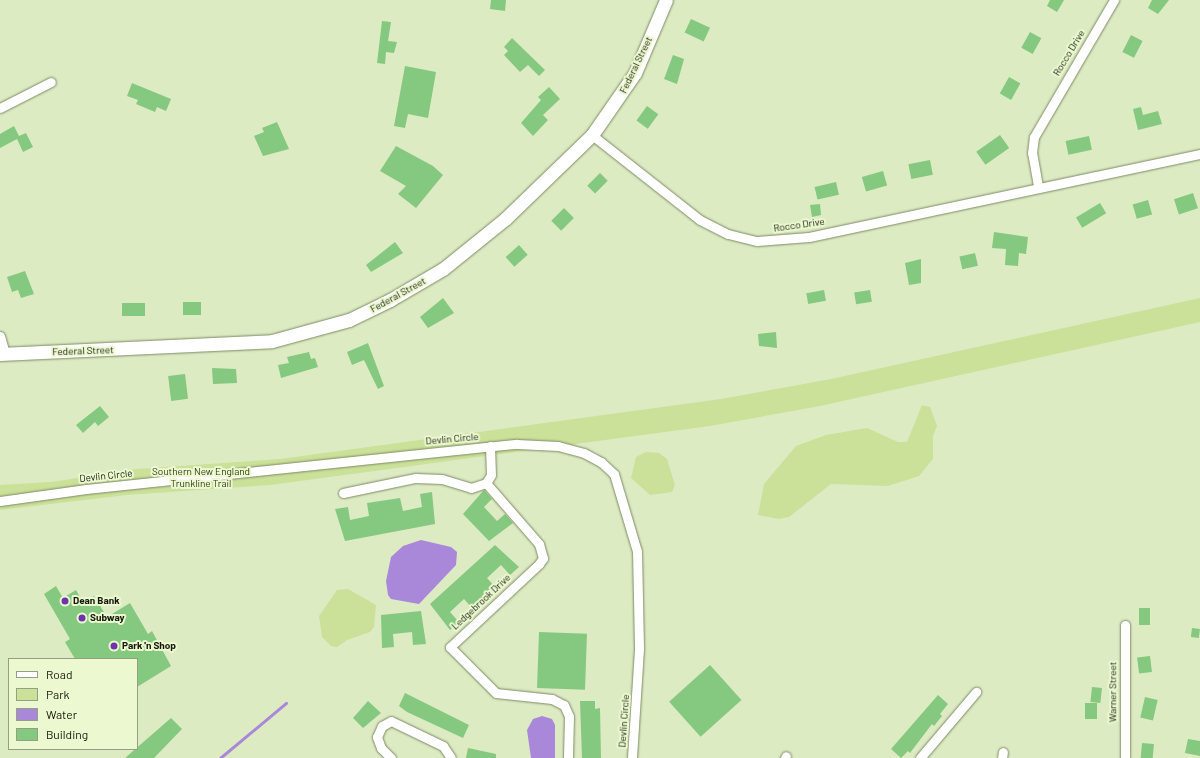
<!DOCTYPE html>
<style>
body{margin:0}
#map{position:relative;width:1200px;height:758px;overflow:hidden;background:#ddebc3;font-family:Barlow,sans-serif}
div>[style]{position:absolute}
.green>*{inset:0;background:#cbe199}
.water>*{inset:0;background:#a987d9}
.stream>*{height:3px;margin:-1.5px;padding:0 1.5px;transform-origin:1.5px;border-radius:1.5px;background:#a987d9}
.building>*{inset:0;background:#85c87f;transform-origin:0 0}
.roads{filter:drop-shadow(0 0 1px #7f8a66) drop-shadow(0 0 1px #7f8a66)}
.street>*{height:9px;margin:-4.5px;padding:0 4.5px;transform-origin:4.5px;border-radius:4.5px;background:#fff}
.secondary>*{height:13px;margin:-6.5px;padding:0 6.5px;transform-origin:6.5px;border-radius:6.5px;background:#fff}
.dots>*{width:11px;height:11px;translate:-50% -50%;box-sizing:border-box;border:2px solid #ebf8d0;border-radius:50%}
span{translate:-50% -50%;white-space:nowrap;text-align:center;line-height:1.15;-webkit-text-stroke:4px #ebf8d0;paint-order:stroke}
.street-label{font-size:10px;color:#14190a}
.park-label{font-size:10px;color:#333d17}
.poi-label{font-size:10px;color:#14190a;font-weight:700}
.left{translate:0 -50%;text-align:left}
.legend{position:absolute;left:8px;top:658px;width:130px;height:92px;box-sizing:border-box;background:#ebf8d0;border:1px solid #959f81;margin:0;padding:5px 7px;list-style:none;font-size:12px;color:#14190a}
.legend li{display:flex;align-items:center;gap:8px;height:20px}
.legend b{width:20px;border:1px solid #959f81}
</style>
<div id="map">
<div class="green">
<div style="clip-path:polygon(1200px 298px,1200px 322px,820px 406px,710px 426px,270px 485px,127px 495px,0 510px,0 485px,51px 482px,137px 469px,280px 459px,721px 399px,831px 379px)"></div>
<div style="clip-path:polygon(922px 405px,930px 407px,937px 426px,933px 436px,933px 459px,919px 476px,888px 486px,831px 484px,789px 517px,779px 519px,758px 515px,764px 484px,796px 446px,826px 435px,867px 428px,898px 442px,907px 442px)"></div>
<div style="clip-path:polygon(646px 452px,659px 453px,667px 459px,675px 485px,672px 492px,650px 495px,631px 478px,636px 457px)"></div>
<div style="clip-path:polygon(348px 589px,376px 605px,374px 627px,370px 632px,347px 640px,337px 647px,331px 646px,322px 637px,319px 616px,337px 590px)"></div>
</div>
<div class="water">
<div style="clip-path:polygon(421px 540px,451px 547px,457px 552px,456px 565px,419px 604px,391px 599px,388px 595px,386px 581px,391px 557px,403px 546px)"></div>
<div style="clip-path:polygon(542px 716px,552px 719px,555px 725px,555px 758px,531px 758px,527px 730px,533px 719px)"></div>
</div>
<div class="stream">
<div style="left:220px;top:758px;width:86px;rotate:-39.8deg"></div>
</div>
<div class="building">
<div style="clip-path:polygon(491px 0,506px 0,505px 11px,490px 9px)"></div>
<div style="clip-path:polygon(1050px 0,1064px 0,1057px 12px,1047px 6px)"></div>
<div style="clip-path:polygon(1152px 0,1169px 0,1158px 14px,1148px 8px)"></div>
<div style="left:691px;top:19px;width:21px;height:15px;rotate:25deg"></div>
<div style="clip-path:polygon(382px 21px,391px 22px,388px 41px,397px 42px,394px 53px,386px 52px,385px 64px,377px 63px)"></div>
<div style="left:1030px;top:32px;width:13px;height:18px;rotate:29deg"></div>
<div style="left:1131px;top:35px;width:13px;height:19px;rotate:27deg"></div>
<div style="clip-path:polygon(512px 38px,545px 70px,539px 76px,528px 65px,520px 72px,504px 55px,508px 51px,504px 47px)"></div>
<div style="clip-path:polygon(673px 55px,684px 59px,677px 84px,664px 79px)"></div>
<div style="clip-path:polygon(405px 66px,436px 72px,428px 118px,408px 114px,405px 128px,394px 126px)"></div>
<div style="left:1009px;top:77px;width:13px;height:19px;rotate:29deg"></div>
<div style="clip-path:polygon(132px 83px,171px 99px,166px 111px,157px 107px,155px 112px,136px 104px,138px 100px,127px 96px)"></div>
<div style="clip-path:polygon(549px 87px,560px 99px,543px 115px,548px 120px,533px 136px,521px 123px,541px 100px,538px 97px)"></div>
<div style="left:647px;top:106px;width:14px;height:18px;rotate:36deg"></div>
<div style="clip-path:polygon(1141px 107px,1143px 115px,1158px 111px,1162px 124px,1138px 130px,1133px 109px)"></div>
<div style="clip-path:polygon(277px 122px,289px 149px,263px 156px,254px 136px,264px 132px,262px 128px)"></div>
<div style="clip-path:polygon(14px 126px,19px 136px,26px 133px,33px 147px,23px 152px,17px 139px,0 148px,0 134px)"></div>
<div style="left:1000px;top:135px;width:16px;height:29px;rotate:55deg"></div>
<div style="left:1089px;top:136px;width:14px;height:24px;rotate:78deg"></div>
<div style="clip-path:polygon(396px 146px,433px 166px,443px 175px,416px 208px,398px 194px,406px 186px,380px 171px)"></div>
<div style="left:930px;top:160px;width:15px;height:22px;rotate:79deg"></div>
<div style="left:883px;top:171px;width:15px;height:22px;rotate:74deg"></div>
<div style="left:600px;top:173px;width:11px;height:18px;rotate:45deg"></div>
<div style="left:836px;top:182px;width:13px;height:22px;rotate:77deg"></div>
<div style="left:1193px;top:193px;width:16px;height:20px;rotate:72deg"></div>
<div style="left:1148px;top:200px;width:15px;height:16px;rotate:74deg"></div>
<div style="left:1100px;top:203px;width:12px;height:28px;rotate:59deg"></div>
<div style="clip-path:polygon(820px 204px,821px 215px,812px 217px,810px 205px)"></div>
<div style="left:564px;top:208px;width:14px;height:18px;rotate:45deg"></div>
<div style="clip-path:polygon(994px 232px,1028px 237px,1026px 254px,1019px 253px,1018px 266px,1005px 265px,1006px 249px,992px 248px)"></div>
<div style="clip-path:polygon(395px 242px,403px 253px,371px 272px,366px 265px)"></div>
<div style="left:519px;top:245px;width:13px;height:18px;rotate:48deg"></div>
<div style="left:975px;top:253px;width:13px;height:16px;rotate:77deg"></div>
<div style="clip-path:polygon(921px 259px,921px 283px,909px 285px,905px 263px)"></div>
<div style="clip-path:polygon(25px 271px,34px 294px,21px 298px,18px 290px,12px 292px,7px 277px)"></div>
<div style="left:824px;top:290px;width:11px;height:18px;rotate:80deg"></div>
<div style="left:870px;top:290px;width:12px;height:16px;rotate:81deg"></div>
<div style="clip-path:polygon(443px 298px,454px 313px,428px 328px,420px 317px)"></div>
<div style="left:183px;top:302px;width:18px;height:13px"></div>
<div style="left:145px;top:303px;width:13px;height:23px;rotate:90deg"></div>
<div style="clip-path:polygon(776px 332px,777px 348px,759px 346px,758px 334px)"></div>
<div style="clip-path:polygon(368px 343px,384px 386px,378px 389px,364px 360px,352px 365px,347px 352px)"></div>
<div style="clip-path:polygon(309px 352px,311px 359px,315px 358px,318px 367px,281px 378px,278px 365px,289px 363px,287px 357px)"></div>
<div style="clip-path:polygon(212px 368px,236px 369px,237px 383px,213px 384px)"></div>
<div style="left:185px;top:374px;width:25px;height:17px;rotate:83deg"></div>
<div style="clip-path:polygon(100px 406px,109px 417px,98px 426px,95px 422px,83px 433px,76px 425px)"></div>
<div style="clip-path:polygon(484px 490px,492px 499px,484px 507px,497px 521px,505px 514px,513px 523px,489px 541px,463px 514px)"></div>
<div style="clip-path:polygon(432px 492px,435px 524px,345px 541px,335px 509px,348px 507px,350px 520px,369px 516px,367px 503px,400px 498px,403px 511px,422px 507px,420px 494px)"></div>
<div style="clip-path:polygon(495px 545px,519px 567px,510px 575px,501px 565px,487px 578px,496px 588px,473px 609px,464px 599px,450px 612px,459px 622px,450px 630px,430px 604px)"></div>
<div style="clip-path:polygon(56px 586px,63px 598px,76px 590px,83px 602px,94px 596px,107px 617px,130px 603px,148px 634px,152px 631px,171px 666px,137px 687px,137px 659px,75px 659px,65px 642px,70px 639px,44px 594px)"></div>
<div style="left:1139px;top:608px;width:11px;height:17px"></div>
<div style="clip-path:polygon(421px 611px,426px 644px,413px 645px,412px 632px,393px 634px,394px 647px,382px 648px,381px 615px)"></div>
<div style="left:1192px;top:628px;width:8px;height:9px;rotate:7deg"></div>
<div style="left:539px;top:632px;width:48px;height:56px;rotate:2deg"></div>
<div style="left:1150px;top:656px;width:16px;height:13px;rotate:83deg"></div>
<div style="left:710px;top:665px;width:47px;height:55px;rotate:48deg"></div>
<div style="left:1092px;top:687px;width:10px;height:15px;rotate:6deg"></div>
<div style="clip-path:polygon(405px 693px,469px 725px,463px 738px,407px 712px,399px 706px)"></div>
<div style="clip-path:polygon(938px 695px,948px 704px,940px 714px,942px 716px,934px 726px,932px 724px,910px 753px,908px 751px,901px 758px,891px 749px)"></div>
<div style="left:1145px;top:697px;width:13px;height:21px;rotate:13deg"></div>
<div style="clip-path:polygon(368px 701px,381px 713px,363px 728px,353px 718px)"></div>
<div style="clip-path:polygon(580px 701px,595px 701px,595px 709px,600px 708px,601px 758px,582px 758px)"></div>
<div style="left:1085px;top:703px;width:12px;height:16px"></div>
<div style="clip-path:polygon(171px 718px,182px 729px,154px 758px,125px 758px)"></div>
<div style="clip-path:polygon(1188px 739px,1200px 741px,1200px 756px,1185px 753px)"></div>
<div style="left:1142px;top:743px;width:12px;height:15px;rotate:5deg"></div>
<div style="clip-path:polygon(468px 748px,496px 754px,496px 758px,466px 758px)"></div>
</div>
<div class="roads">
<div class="street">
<div style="left:0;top:108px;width:57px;rotate:-27deg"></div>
<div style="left:592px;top:135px;width:137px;rotate:38.2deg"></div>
<div style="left:700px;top:220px;width:31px;rotate:27deg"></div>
<div style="left:728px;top:234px;width:30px;rotate:14deg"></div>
<div style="left:757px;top:241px;width:52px;rotate:-4.4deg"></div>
<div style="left:809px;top:237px;width:400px;rotate:-12deg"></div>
<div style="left:1038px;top:186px;width:34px;rotate:-100deg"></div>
<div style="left:1032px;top:153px;width:16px;rotate:-83deg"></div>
<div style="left:1034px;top:137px;width:159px;rotate:-59.7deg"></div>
<div style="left:0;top:336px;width:19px;rotate:74deg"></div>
<div style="left:486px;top:483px;width:9px;rotate:-58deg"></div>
<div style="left:491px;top:475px;width:29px;rotate:-92deg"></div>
<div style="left:343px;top:493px;width:74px;rotate:-11.8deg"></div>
<div style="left:415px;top:478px;width:27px;rotate:2deg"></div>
<div style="left:442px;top:479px;width:30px;rotate:17deg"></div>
<div style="left:471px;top:488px;width:16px;rotate:-18deg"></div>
<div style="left:486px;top:483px;width:81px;rotate:49deg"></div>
<div style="left:539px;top:544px;width:15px;rotate:74deg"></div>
<div style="left:543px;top:558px;width:7px;rotate:124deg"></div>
<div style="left:539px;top:564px;width:122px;rotate:137deg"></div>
<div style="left:450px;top:647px;width:65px;rotate:45deg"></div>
<div style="left:496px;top:693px;width:56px;rotate:6.1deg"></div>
<div style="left:552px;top:699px;width:13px;rotate:27deg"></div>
<div style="left:564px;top:705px;width:12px;rotate:66deg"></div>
<div style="left:569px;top:716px;width:42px;rotate:91.4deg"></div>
<div style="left:0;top:501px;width:87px;rotate:-7.9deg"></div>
<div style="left:86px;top:489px;width:433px;rotate:-6deg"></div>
<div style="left:517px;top:444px;width:41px;rotate:2.8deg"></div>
<div style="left:558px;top:446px;width:27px;rotate:15deg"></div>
<div style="left:584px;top:453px;width:19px;rotate:28deg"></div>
<div style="left:601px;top:462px;width:18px;rotate:43deg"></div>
<div style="left:614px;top:474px;width:80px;rotate:73.4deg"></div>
<div style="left:637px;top:551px;width:98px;rotate:88.8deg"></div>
<div style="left:639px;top:649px;width:109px;rotate:93.7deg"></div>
<div style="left:1125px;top:625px;width:133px;rotate:90deg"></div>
<div style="left:391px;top:758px;width:14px;rotate:-135deg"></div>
<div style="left:381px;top:748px;width:12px;rotate:-110deg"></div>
<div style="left:377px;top:737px;width:12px;rotate:-66deg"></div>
<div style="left:382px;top:726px;width:10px;rotate:-29deg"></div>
<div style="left:391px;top:721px;width:58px;rotate:25.7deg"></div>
<div style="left:443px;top:746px;width:14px;rotate:56deg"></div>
<div style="left:785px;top:758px;width:2px;rotate:-63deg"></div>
<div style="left:920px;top:758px;width:87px;rotate:-49.7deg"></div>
<div style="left:1002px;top:758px;width:6px;rotate:-81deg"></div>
</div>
<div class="secondary">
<div style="left:0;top:354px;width:272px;rotate:-2.7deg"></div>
<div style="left:272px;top:341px;width:80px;rotate:-15.3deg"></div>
<div style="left:349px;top:320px;width:46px;rotate:-26deg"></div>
<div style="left:390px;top:300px;width:61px;rotate:-30.3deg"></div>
<div style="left:443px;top:269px;width:80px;rotate:-38.9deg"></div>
<div style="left:505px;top:219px;width:121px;rotate:-44deg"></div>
<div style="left:592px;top:135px;width:75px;rotate:-55.3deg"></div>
<div style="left:635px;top:73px;width:79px;rotate:-67deg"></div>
</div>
</div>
<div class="dots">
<div style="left:65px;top:601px;background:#6f34ab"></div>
<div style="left:82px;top:618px;background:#6f34ab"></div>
<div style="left:114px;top:646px;background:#6f34ab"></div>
</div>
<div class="street-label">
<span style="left:1069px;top:53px;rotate:-59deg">Rocco Drive</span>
<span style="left:636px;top:65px;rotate:-64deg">Federal Street</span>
<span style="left:799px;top:225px;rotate:-8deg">Rocco Drive</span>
<span style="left:398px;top:295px;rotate:-29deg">Federal Street</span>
<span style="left:83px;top:351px;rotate:-2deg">Federal Street</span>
<span style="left:452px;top:439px;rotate:-5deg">Devlin Circle</span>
<span style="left:106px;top:476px;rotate:-6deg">Devlin Circle</span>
<span style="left:481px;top:602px;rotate:-43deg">Ledgebrook Drive</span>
<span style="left:1113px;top:692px;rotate:-90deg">Warner Street</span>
<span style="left:624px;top:721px;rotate:-86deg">Devlin Circle</span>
</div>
<div class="park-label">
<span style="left:201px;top:477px">Southern New England<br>Trunkline Trail</span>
</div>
<div class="poi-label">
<span class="left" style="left:73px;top:601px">Dean Bank</span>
<span class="left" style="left:90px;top:618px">Subway</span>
<span class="left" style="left:122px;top:646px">Park 'n Shop</span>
</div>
<ul class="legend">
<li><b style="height:5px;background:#fff"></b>Road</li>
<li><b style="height:11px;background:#cbe199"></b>Park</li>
<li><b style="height:11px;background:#a987d9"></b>Water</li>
<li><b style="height:11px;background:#85c87f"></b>Building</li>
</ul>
</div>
